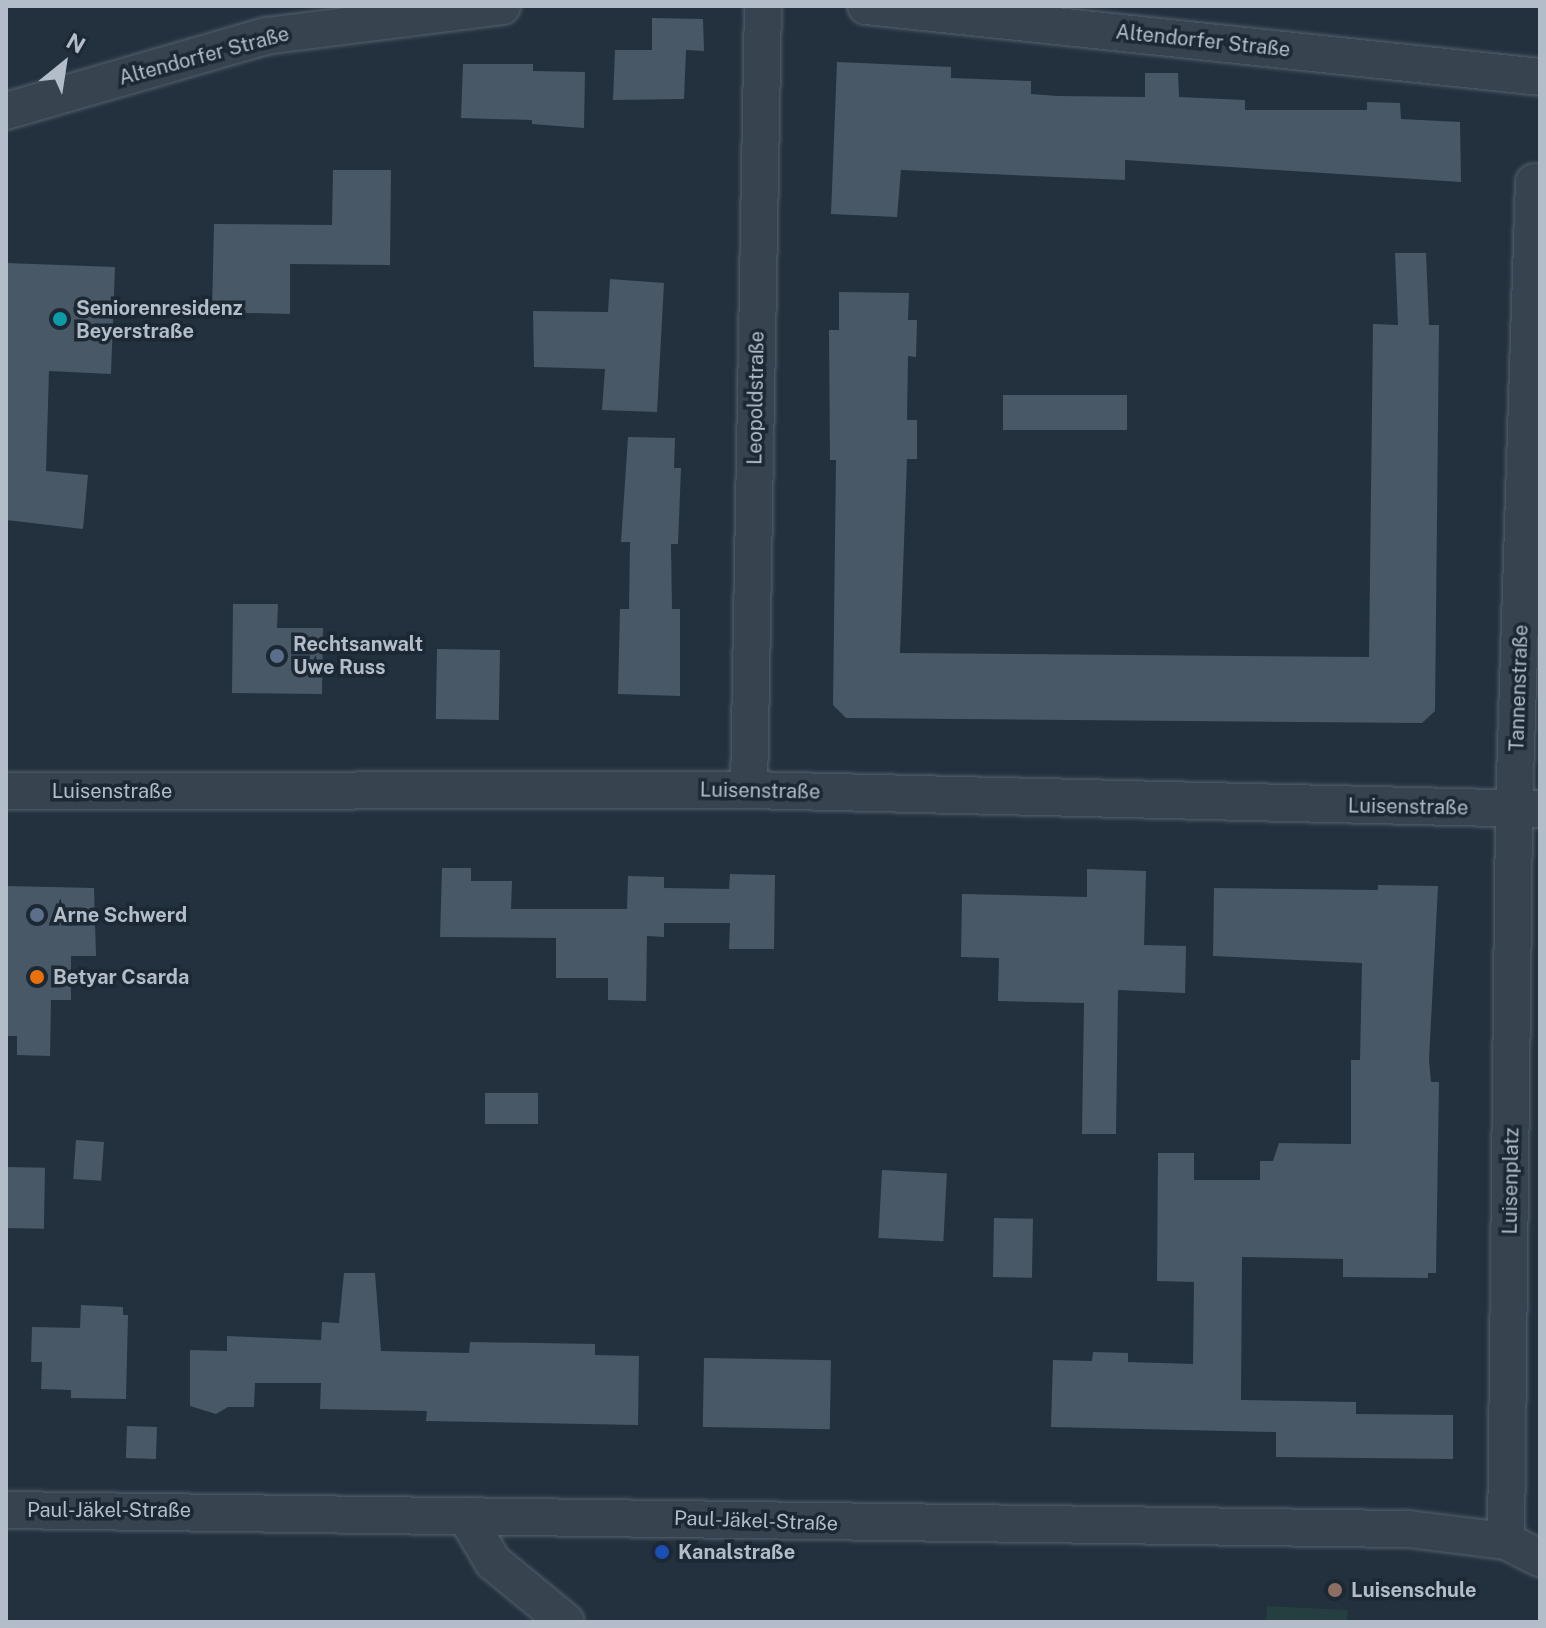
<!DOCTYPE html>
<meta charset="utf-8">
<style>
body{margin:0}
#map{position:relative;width:1546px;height:1628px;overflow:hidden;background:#23313e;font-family:"Public Sans",sans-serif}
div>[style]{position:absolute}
.green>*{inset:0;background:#253e3f}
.building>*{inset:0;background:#495867;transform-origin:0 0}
.roads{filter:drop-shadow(0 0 2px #55606c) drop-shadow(0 0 2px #55606c)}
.minor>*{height:36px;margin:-18px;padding:0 18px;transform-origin:18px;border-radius:18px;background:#37434e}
.dots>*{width:22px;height:22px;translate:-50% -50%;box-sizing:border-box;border:4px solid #1c2833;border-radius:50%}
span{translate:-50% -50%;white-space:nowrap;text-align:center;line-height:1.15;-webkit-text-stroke:7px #1c2833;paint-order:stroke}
.street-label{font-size:20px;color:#b3bdc9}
.poi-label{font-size:20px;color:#b3bdc9;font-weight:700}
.left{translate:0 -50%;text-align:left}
.frame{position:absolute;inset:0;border:8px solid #b3bdc9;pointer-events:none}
.north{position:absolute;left:24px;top:24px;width:80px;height:80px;-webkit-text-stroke:6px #1c2833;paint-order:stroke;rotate:30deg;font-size:22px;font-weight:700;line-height:32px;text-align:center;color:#b3bdc9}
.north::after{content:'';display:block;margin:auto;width:28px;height:36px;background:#b3bdc9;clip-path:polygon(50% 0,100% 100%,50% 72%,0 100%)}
</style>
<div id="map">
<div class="green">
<div style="clip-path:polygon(1267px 1606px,1348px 1610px,1347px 1622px,1266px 1622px)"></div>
</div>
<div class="building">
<div style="clip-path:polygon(652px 18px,703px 19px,704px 51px,686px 50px,684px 99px,613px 100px,615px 50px,652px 50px)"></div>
<div style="clip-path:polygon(837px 62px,951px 67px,951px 78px,1031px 81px,1031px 94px,1057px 96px,1145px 97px,1145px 73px,1178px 73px,1179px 97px,1245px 100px,1245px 110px,1367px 110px,1367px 102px,1400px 103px,1401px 119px,1460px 122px,1461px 182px,1125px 160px,1125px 180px,901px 170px,897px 217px,831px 214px)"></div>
<div style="clip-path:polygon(463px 64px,533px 64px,533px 71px,585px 72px,584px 128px,532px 124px,532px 120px,461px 118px)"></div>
<div style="clip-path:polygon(333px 170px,391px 170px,390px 265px,290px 264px,290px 314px,212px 312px,214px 224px,332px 225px)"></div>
<div style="clip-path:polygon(1395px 253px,1426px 253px,1429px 325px,1439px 325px,1435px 711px,1422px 723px,846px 718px,833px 705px,836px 460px,830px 460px,829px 330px,839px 330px,839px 292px,909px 293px,908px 320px,917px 320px,916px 357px,908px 356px,907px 420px,917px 420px,917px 459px,907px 459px,900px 653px,1369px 657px,1373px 324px,1398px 325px)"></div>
<div style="clip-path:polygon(6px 263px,115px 267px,111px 374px,49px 371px,46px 471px,88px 475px,83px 529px,6px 520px)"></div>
<div style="clip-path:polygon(610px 279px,664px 283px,657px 412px,602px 410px,605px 369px,534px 367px,533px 311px,608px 312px)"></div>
<div style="left:1003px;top:395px;width:124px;height:35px"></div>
<div style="clip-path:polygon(628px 437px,675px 438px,674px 468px,681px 468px,678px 544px,671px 544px,672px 609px,680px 609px,680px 696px,618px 694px,620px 609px,629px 609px,630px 542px,621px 542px)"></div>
<div style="clip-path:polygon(233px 604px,278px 604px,277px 628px,323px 628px,322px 694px,232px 693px)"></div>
<div style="left:437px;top:649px;width:63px;height:70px;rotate:1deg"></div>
<div style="clip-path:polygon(442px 868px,471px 868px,471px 881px,512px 881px,511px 909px,627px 909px,628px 876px,664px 877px,664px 888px,729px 889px,730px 874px,775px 875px,774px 949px,729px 949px,730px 923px,664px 923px,664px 937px,647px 936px,646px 1001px,608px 1000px,608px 978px,556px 978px,556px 938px,440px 937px)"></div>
<div style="clip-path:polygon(1087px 869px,1146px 871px,1144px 945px,1186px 946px,1185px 993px,1118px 990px,1116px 1134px,1082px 1134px,1084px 1003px,998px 1001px,999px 958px,961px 957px,962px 894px,1087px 897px)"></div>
<div style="clip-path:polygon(1378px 885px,1438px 886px,1429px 1060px,1431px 1082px,1439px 1082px,1436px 1273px,1428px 1273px,1428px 1278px,1343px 1277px,1343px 1259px,1242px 1257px,1241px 1400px,1356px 1402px,1356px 1414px,1453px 1415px,1453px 1459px,1276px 1457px,1276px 1432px,1051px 1427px,1053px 1360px,1092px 1361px,1093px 1352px,1128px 1353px,1128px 1362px,1193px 1364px,1194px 1282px,1157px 1281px,1158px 1153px,1194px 1153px,1194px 1180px,1260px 1180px,1260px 1161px,1273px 1161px,1279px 1143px,1351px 1144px,1351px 1060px,1360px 1060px,1362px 963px,1213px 956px,1214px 888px,1378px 890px)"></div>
<div style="clip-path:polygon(6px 886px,94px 888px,96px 956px,71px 956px,71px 1000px,51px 1000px,50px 1056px,17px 1055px,17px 1036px,6px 1036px)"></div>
<div style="left:485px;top:1093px;width:53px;height:31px"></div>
<div style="left:76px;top:1140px;width:28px;height:39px;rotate:4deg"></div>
<div style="left:6px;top:1167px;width:39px;height:61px;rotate:1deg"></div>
<div style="left:882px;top:1170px;width:65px;height:68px;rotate:3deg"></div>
<div style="left:994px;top:1218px;width:39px;height:59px;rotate:1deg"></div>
<div style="clip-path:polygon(344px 1273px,375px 1273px,381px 1351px,469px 1353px,470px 1342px,595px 1344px,595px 1355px,639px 1356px,638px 1425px,426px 1421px,427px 1411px,320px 1409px,321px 1383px,255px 1383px,254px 1407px,228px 1407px,216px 1414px,190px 1406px,190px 1350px,227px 1351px,227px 1336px,321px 1340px,322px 1322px,339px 1323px)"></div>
<div style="clip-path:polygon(81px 1305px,123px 1307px,123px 1315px,128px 1315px,126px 1399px,71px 1398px,71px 1390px,41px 1389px,42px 1362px,31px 1362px,32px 1327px,80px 1328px)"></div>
<div style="left:704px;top:1358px;width:127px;height:69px;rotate:1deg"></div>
<div style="left:127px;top:1426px;width:30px;height:32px;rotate:2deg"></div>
</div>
<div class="roads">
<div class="minor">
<div style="left:866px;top:6px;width:678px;rotate:6.01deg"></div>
<div style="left:6px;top:111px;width:271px;rotate:-16.1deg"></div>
<div style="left:266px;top:36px;width:238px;rotate:-7.2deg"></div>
<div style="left:749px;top:790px;width:784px;rotate:-88.98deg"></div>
<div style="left:6px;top:791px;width:743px;rotate:-0.08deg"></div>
<div style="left:749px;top:790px;width:791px;rotate:1.38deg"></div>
<div style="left:6px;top:1510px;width:1402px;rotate:0.78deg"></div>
<div style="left:1408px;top:1529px;width:99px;rotate:7deg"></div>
<div style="left:1506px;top:1541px;width:38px;rotate:27deg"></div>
<div style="left:467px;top:1518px;width:51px;rotate:59.4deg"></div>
<div style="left:493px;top:1562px;width:94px;rotate:39.4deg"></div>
<div style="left:1506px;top:1541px;width:731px;rotate:-89.37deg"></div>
<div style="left:1514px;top:810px;width:628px;rotate:-88.18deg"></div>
</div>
</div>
<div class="dots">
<div style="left:60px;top:319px;background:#0f9aa8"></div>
<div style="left:277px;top:656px;background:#5c6f8a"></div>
<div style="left:37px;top:915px;background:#5c6f8a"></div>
<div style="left:37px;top:977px;background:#e8710a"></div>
<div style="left:662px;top:1552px;background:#1a4fb4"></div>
<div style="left:1335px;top:1590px;background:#8d6e63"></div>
</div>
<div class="street-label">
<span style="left:1203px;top:41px;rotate:6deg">Altendorfer Straße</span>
<span style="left:204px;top:56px;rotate:-15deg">Altendorfer Straße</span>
<span style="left:756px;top:398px;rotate:-89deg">Leopoldstraße</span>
<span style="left:1519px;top:688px;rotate:-88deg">Tannenstraße</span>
<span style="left:112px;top:791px">Luisenstraße</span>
<span style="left:760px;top:791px;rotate:1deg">Luisenstraße</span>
<span style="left:1408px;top:807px;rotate:1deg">Luisenstraße</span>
<span style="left:1511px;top:1181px;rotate:-89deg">Luisenplatz</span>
<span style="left:109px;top:1510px">Paul-Jäkel-Straße</span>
<span style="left:756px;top:1521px;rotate:2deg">Paul-Jäkel-Straße</span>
</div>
<div class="poi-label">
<span class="left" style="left:76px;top:320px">Seniorenresidenz<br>Beyerstraße</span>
<span class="left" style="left:293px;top:656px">Rechtsanwalt<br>Uwe Russ</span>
<span class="left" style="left:53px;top:915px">Arne Schwerd</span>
<span class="left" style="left:53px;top:977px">Betyar Csarda</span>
<span class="left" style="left:678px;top:1552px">Kanalstraße</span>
<span class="left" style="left:1351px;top:1590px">Luisenschule</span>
</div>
<div class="frame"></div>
<div class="north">N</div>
</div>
